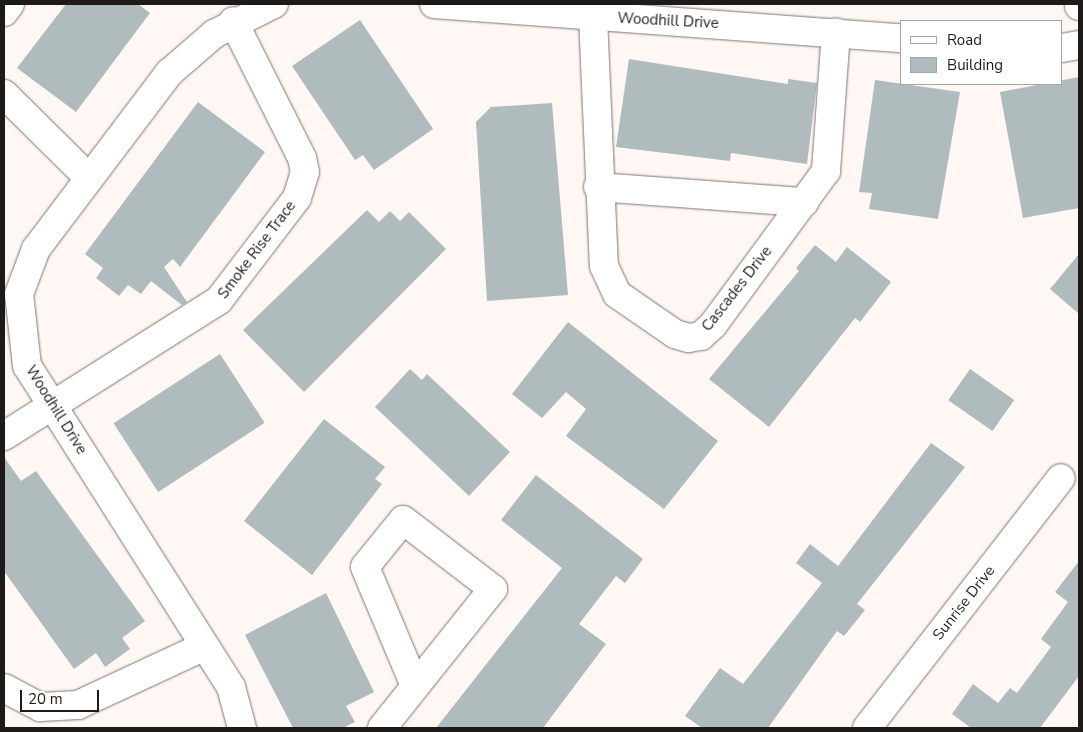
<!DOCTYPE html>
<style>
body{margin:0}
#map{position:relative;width:1083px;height:732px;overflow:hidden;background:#fef7f4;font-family:"Nunito Sans",sans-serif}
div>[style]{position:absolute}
.building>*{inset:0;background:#afbbbd;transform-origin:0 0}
.roads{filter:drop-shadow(0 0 1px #7e7570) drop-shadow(0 0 1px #7e7570)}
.minor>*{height:28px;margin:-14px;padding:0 14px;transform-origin:14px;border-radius:14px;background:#fff}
span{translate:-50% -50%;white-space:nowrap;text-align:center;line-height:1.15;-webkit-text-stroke:4.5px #fff;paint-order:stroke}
.street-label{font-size:15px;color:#1e1a18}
.frame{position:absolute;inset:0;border:5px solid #1e1a18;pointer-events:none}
.legend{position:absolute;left:900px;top:20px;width:162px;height:65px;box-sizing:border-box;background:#fff;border:1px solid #a5a3a3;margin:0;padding:6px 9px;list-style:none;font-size:15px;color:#1e1a18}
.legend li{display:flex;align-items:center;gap:10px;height:25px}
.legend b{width:25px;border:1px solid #a5a3a3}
.scale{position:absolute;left:20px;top:690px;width:79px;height:22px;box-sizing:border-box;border:2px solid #1e1a18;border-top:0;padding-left:6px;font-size:15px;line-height:18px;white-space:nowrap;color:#1e1a18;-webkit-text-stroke:4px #fff;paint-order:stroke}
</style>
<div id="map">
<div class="building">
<div style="clip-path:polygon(66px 4px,138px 4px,150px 13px,76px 112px,17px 68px)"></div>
<div style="clip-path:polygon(360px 20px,433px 129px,374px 170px,363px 155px,355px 160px,292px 66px)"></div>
<div style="clip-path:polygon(629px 59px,788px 84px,788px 79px,817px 83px,807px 164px,731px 153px,730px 161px,616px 147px)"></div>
<div style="clip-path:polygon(1079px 77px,1079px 208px,1023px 218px,1000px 92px)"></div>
<div style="clip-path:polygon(875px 80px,960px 92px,938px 219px,869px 209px,872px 193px,859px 192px)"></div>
<div style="clip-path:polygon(198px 102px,265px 152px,180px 267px,173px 259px,164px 267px,187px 302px,182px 305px,151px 281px,141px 294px,128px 285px,119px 296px,96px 278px,103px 268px,85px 254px)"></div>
<div style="clip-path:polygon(552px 103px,568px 295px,487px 301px,476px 122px,491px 107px)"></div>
<div style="clip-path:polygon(367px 210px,379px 222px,390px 211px,400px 221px,409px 212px,446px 249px,304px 392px,243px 330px)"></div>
<div style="clip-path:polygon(815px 245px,836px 262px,847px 247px,891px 282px,860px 322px,855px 318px,769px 427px,709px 379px,799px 271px,796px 268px)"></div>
<div style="clip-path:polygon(1079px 254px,1079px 314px,1050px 289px)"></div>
<div style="clip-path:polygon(568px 322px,718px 441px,664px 509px,566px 436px,586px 409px,566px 392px,542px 418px,512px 394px)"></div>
<div style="left:220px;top:354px;width:82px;height:127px;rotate:57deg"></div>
<div style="clip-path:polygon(410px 369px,422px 380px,427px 374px,510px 452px,469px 496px,375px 407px)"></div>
<div style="left:970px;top:369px;width:54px;height:38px;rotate:35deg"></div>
<div style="clip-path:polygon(324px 419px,385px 467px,375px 479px,382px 484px,312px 575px,244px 521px)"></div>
<div style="clip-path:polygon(931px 443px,965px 467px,857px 604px,865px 610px,844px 636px,837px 631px,768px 728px,702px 728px,685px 716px,720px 668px,743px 684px,822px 583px,796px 563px,810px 544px,838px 566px)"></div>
<div style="clip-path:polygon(4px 457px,21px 481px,36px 471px,145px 621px,122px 638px,130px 649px,105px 667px,96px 653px,74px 669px,4px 571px)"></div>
<div style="clip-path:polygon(536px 475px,643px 559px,625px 583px,616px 576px,579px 624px,606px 644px,543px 728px,436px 728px,562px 568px,501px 520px)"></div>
<div style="clip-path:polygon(1079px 561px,1079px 676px,1040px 728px,971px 728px,952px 714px,973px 684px,998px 703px,1010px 688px,1017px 693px,1051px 647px,1041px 639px,1068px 602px,1055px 592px)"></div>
<div style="clip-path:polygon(326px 593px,374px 692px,346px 706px,355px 722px,343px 728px,293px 728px,245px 635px)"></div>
</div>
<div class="roads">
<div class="minor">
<div style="left:434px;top:4px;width:469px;rotate:4.2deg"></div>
<div style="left:1079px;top:4px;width:2px;rotate:90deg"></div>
<div style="left:4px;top:12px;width:10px;rotate:-53deg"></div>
<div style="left:593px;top:17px;width:249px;rotate:87.5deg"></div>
<div style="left:604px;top:266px;width:31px;rotate:65deg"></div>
<div style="left:617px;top:294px;width:70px;rotate:34.6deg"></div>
<div style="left:675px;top:334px;width:14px;rotate:17deg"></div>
<div style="left:688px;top:338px;width:13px;rotate:-9deg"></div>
<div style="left:701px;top:336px;width:16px;rotate:-43deg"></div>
<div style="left:713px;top:325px;width:191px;rotate:-53.7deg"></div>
<div style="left:826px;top:171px;width:139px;rotate:-85.9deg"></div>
<div style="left:1062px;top:48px;width:17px;rotate:-10deg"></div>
<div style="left:4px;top:94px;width:120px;rotate:44.7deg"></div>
<div style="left:598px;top:187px;width:207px;rotate:4.2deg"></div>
<div style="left:4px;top:436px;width:254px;rotate:-32.3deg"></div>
<div style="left:219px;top:300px;width:128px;rotate:-52.6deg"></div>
<div style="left:297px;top:198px;width:27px;rotate:-73deg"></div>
<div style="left:305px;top:172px;width:14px;rotate:-102deg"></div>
<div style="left:302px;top:158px;width:153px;rotate:-116.7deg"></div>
<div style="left:4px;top:688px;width:41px;rotate:27.8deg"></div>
<div style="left:40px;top:707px;width:38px;rotate:-3deg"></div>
<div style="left:78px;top:705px;width:140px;rotate:-24.9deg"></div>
<div style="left:242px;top:728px;width:42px;rotate:-105deg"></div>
<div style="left:231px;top:687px;width:380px;rotate:-122.4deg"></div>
<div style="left:27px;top:366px;width:72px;rotate:-96.3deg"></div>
<div style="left:19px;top:294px;width:48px;rotate:-69.3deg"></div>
<div style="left:36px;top:249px;width:221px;rotate:-52.9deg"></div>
<div style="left:169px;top:73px;width:60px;rotate:-40.9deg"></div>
<div style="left:214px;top:34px;width:67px;rotate:-26.6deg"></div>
<div style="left:382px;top:728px;width:178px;rotate:-51.4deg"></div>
<div style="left:493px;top:589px;width:113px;rotate:-142.5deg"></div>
<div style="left:403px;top:520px;width:60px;rotate:129deg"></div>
<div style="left:365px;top:567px;width:129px;rotate:67.2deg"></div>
<div style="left:867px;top:728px;width:316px;rotate:-52.2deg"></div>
</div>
</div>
<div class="street-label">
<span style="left:668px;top:21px;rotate:3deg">Woodhill Drive</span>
<span style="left:257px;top:250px;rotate:-53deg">Smoke Rise Trace</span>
<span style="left:737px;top:289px;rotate:-52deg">Cascades Drive</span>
<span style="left:56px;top:410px;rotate:58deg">Woodhill Drive</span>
<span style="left:964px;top:603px;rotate:-52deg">Sunrise Drive</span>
</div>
<div class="frame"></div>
<ul class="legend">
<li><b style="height:6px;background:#fff"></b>Road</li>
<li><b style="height:14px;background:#afbbbd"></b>Building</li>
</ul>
<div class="scale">20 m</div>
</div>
